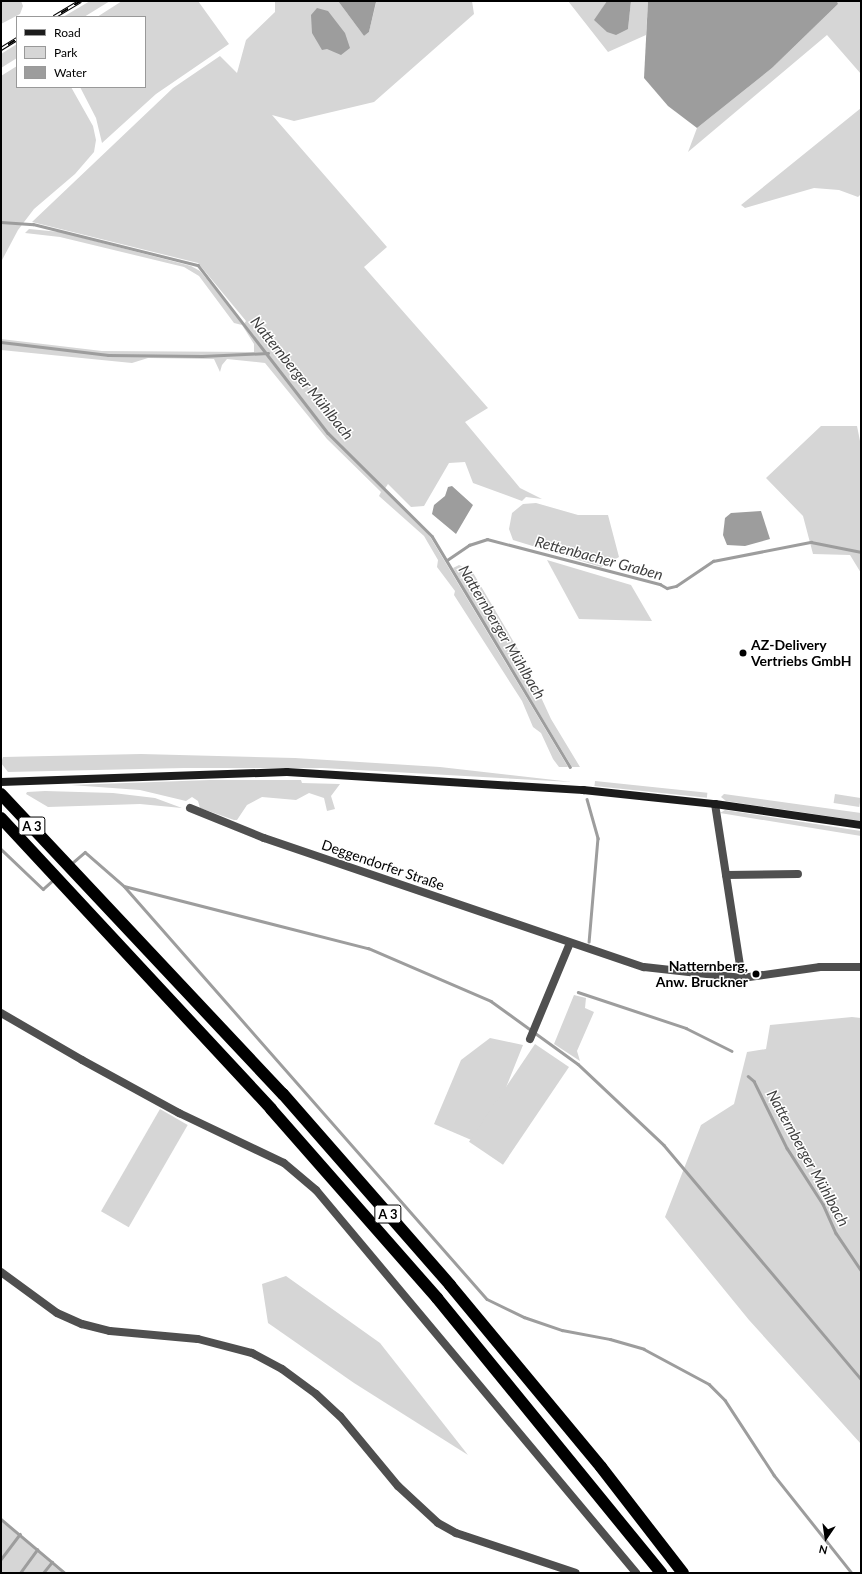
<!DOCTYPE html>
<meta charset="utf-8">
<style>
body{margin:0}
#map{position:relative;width:862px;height:1574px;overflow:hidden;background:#fff;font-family:Lato,sans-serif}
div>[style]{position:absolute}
.green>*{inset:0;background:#d6d6d6;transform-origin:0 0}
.water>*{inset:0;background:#9d9d9d}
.stream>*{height:2.5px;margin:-1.25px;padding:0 1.25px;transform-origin:1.25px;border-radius:1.25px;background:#9d9d9d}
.street>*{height:8px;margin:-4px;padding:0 4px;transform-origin:4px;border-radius:4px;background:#4f4f4f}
.secondary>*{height:8px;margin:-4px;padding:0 4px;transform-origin:4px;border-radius:4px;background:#1c1c1c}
.highway>*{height:12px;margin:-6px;padding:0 6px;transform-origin:6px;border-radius:6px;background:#000}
.rail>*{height:4px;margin-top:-2px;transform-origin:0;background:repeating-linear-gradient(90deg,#fff 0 8px,#000 0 16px);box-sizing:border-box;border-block:1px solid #000}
.dots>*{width:11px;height:11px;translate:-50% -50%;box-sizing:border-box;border:2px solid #fff;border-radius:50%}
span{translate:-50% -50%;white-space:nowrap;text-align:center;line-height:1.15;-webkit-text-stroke:3px #fff;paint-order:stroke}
.shield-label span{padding:1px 3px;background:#fff;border:1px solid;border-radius:3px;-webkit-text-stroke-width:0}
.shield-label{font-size:13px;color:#000;font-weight:700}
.poi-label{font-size:14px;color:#000;font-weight:700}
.left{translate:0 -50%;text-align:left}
.right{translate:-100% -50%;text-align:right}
.street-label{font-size:14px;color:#000}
.water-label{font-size:15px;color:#3e3e3e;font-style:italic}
.frame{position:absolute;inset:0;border:2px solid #000;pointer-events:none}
.legend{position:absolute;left:16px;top:16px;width:130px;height:72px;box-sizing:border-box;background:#fff;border:1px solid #999;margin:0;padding:5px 7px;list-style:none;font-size:12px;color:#000}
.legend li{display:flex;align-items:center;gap:8px;height:20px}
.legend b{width:20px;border:1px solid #999}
.north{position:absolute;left:806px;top:1518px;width:40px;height:40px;-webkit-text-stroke:3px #fff;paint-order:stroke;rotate:193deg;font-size:11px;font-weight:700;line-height:16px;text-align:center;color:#000}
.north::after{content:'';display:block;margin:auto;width:14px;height:18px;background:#000;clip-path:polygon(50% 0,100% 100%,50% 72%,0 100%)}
</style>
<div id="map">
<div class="green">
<div style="clip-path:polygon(1px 1px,21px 1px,23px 6px,20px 14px,1px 24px)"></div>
<div style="clip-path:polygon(90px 1px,110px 1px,84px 17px,63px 17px)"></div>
<div style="clip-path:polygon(122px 1px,198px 1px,229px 44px,156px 94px,102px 143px,96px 118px,80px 87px,145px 87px,145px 17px,97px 17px)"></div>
<div style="clip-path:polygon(275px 1px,338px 1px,364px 36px,369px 32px,376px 3px,373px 1px,472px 1px,474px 14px,374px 102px,294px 121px,272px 115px,387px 247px,364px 267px,488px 408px,465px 422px,520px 488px,542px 499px,526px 497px,522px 501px,473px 483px,465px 462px,449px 463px,424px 506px,411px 507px,388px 484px,384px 490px,429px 535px,568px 767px,559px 767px,553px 759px,541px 733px,533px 727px,522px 701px,454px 595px,455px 591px,437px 567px,438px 560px,424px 536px,379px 496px,381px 492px,327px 439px,265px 363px,227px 359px,222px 365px,220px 372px,214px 359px,148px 358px,132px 363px,1px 350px,1px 339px,102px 351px,254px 352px,254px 344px,242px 325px,234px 323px,199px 276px,184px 267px,60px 237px,25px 233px,29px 229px,60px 232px,191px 266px,200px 271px,244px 324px,246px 321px,198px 263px,32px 222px,173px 88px,220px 56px,237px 73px,246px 40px,275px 12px)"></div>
<div style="clip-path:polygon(568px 1px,607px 1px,602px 9px,628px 29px,631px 1px,648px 1px,646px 35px,608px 52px)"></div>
<div style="clip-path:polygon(837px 1px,861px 1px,861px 74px,827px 35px,688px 152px,697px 128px,772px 68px,838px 4px)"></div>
<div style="clip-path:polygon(17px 44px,17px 58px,1px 68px,1px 54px)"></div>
<div style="clip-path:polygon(17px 66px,17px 87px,71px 87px,93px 126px,96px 140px,94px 152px,75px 174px,34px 209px,18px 230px,1px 262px,1px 76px)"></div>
<div style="clip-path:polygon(861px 108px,861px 194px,858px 197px,839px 190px,814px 188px,745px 208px,741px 205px)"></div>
<div style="clip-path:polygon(821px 426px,857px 426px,861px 446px,861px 573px,850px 555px,813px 554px,803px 516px,766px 478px)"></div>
<div style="clip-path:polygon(536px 503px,578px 515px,608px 515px,619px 557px,601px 567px,513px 540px,509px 529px,512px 513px,523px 504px)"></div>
<div style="clip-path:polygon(547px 560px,631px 585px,652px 621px,579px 619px)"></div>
<div style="clip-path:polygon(459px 565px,472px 571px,522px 656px,551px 719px,580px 767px,572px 767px,474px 605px,453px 568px)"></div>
<div style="clip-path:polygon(141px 754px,295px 758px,440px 767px,572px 782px,322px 768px,184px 768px,8px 772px,1px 763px,3px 757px)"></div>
<div style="clip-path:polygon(210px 780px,301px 780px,302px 783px,340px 784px,331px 796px,335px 809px,327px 811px,324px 798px,309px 793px,296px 800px,262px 797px,247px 805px,237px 820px,234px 820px,200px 808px,198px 801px,192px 797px,186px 801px,140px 790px,71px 785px)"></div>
<div style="left:595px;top:781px;width:113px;height:5px;rotate:6deg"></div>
<div style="clip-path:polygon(45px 791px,113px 793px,155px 798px,182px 808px,140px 804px,48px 807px,26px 794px,27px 792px)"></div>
<div style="clip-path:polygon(724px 794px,861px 813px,861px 821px,726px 801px,721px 797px)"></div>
<div style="left:835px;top:794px;width:26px;height:9px;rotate:9deg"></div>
<div style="clip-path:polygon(725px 810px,861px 831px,861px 836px,720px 813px)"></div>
<div style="clip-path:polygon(574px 995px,586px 998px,585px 1008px,594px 1012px,577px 1051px,580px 1061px,554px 1044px)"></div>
<div style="clip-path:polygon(852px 1017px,861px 1018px,861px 1444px,749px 1320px,665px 1217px,701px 1125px,734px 1104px,747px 1052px,766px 1049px,770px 1025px)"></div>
<div style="clip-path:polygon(490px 1038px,523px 1045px,483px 1145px,434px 1124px,461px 1060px)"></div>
<div style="left:535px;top:1044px;width:41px;height:118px;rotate:34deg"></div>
<div style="left:160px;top:1109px;width:32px;height:118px;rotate:30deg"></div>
<div style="clip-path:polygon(286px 1276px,380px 1343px,468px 1455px,354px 1383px,268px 1323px,262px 1284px)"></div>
<div style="clip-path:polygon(1px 1521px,62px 1573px,1px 1573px)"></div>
</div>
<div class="water">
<div style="clip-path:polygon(338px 1px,376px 2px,369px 32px,364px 36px)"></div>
<div style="clip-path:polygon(607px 1px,631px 1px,628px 29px,616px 35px,607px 32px,594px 20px)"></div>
<div style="clip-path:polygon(648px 1px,837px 1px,838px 4px,772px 68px,697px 128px,668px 106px,644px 78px)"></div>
<div style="clip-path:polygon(317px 8px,328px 11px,345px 33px,350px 48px,341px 55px,327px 49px,322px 50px,312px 33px,311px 15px)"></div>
<div style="clip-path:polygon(452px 486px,473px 505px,456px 534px,432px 514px,434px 505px,445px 496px,448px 487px)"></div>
<div style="clip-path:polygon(761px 511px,770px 539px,745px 546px,727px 545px,723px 535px,725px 518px,731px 513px)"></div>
</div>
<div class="stream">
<div style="left:1px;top:222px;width:32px;rotate:4deg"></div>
<div style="left:33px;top:224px;width:170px;rotate:14deg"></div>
<div style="left:198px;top:265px;width:212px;rotate:52.3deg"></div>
<div style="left:328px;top:433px;width:146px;rotate:44.7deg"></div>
<div style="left:432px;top:536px;width:269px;rotate:59.1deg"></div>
<div style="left:1px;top:342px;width:108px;rotate:6.9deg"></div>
<div style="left:108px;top:355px;width:94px;rotate:0.6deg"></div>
<div style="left:202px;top:356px;width:66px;rotate:-2.6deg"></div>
<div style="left:447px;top:560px;width:27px;rotate:-34deg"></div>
<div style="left:469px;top:545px;width:19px;rotate:-18deg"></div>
<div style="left:487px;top:539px;width:179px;rotate:14.6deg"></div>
<div style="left:660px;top:584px;width:8px;rotate:30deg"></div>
<div style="left:667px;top:588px;width:9px;rotate:-13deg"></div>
<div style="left:676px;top:586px;width:45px;rotate:-34deg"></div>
<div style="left:713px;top:561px;width:100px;rotate:-11deg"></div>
<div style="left:811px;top:542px;width:51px;rotate:11.3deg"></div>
<div style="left:587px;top:799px;width:41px;rotate:74.2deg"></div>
<div style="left:598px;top:838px;width:104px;rotate:94.9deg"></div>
<div style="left:1px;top:849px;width:58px;rotate:43.6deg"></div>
<div style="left:43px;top:889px;width:13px;rotate:-42deg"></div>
<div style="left:71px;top:864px;width:18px;rotate:-41deg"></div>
<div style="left:85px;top:852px;width:52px;rotate:41.1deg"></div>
<div style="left:124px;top:886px;width:252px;rotate:14.3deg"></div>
<div style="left:368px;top:948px;width:134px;rotate:23.3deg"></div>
<div style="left:491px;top:1001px;width:107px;rotate:35.9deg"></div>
<div style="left:578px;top:1064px;width:118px;rotate:43.3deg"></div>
<div style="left:664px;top:1145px;width:306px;rotate:49.9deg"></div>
<div style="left:125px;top:887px;width:548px;rotate:48.7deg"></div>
<div style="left:487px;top:1299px;width:41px;rotate:25.9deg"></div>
<div style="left:524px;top:1317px;width:40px;rotate:18.9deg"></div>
<div style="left:562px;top:1330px;width:49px;rotate:10.6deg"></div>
<div style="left:610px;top:1339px;width:35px;rotate:16deg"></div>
<div style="left:644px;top:1349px;width:74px;rotate:28.3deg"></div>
<div style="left:709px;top:1384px;width:23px;rotate:45deg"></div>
<div style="left:725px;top:1400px;width:90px;rotate:56.8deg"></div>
<div style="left:774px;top:1475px;width:125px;rotate:51.5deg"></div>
<div style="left:578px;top:992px;width:114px;rotate:18.4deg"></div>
<div style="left:686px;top:1028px;width:51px;rotate:26.6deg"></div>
<div style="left:748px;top:1076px;width:8px;rotate:40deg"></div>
<div style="left:754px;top:1081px;width:75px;rotate:63.8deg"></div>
<div style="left:787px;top:1148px;width:67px;rotate:57.3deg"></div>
<div style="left:823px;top:1204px;width:32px;rotate:66deg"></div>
<div style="left:836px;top:1233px;width:45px;rotate:56deg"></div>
<div style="left:1px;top:1519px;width:84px;rotate:40.2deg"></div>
<div style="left:1px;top:1559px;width:31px;rotate:-53deg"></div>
<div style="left:20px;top:1573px;width:29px;rotate:-54deg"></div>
<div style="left:43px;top:1573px;width:14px;rotate:-51deg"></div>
</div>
<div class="street">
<div style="left:715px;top:804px;width:176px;rotate:81.2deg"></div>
<div style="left:190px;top:808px;width:80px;rotate:22.1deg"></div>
<div style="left:264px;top:838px;width:401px;rotate:18.8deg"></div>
<div style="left:644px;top:967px;width:99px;rotate:6.4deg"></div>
<div style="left:742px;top:978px;width:79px;rotate:-8deg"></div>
<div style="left:820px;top:967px;width:41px"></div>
<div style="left:726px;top:875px;width:72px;rotate:-0.8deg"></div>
<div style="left:1px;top:1013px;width:94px;rotate:30.1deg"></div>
<div style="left:82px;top:1060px;width:111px;rotate:28.7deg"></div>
<div style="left:179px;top:1113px;width:116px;rotate:25.5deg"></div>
<div style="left:284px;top:1163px;width:42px;rotate:40.2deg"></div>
<div style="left:316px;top:1190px;width:499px;rotate:50.1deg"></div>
<div style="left:530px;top:1039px;width:104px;rotate:-67.4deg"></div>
<div style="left:1px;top:1272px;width:69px;rotate:36.2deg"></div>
<div style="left:57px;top:1313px;width:27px;rotate:24deg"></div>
<div style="left:82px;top:1324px;width:29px;rotate:14deg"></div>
<div style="left:110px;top:1331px;width:88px;rotate:5.2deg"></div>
<div style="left:198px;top:1339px;width:56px;rotate:14.5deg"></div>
<div style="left:252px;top:1353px;width:34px;rotate:28deg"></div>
<div style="left:282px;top:1369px;width:42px;rotate:36.3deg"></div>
<div style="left:316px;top:1394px;width:33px;rotate:43deg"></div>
<div style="left:340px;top:1416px;width:91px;rotate:50.4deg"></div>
<div style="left:398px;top:1486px;width:54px;rotate:42.8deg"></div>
<div style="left:438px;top:1523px;width:21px;rotate:29deg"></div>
<div style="left:456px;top:1533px;width:126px;rotate:18.4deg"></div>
</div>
<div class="secondary">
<div style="left:1px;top:782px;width:286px;rotate:-2deg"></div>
<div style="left:287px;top:772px;width:297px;rotate:3.5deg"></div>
<div style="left:583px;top:790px;width:133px;rotate:6.1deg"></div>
<div style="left:715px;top:804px;width:148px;rotate:8.2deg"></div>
</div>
<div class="highway">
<div style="left:1px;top:794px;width:412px;rotate:46.8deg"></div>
<div style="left:283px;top:1094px;width:254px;rotate:48.8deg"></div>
<div style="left:450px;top:1285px;width:236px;rotate:50.3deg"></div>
<div style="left:601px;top:1467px;width:134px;rotate:52.3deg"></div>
<div style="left:1px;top:818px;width:397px;rotate:47.1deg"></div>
<div style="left:271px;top:1109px;width:252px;rotate:48.7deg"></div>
<div style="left:437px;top:1298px;width:355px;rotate:50.8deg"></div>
</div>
<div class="rail">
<div style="left:54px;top:17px;width:31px;rotate:-31deg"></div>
<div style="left:1px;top:49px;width:19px;rotate:-32deg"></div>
</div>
<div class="dots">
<div style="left:743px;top:653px;background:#000"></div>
<div style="left:756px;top:974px;background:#000"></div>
</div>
<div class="shield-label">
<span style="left:32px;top:826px">A 3</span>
<span style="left:388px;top:1214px">A 3</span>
</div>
<div class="poi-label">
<span class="left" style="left:751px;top:653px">AZ-Delivery<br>Vertriebs GmbH</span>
<span class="right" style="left:748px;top:974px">Natternberg,<br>Anw. Bruckner</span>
</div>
<div class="street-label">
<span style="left:383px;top:865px;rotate:19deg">Deggendorfer Straße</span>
</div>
<div class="water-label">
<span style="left:302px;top:378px;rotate:51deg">Natternberger Mühlbach</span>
<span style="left:599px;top:558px;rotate:15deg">Rettenbacher Graben</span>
<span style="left:502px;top:632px;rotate:59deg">Natternberger Mühlbach</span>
<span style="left:808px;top:1158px;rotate:61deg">Natternberger Mühlbach</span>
</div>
<div class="frame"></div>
<ul class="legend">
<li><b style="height:5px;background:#1c1c1c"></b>Road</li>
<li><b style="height:11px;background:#d6d6d6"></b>Park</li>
<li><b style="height:11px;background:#9d9d9d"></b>Water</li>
</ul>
<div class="north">N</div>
</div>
